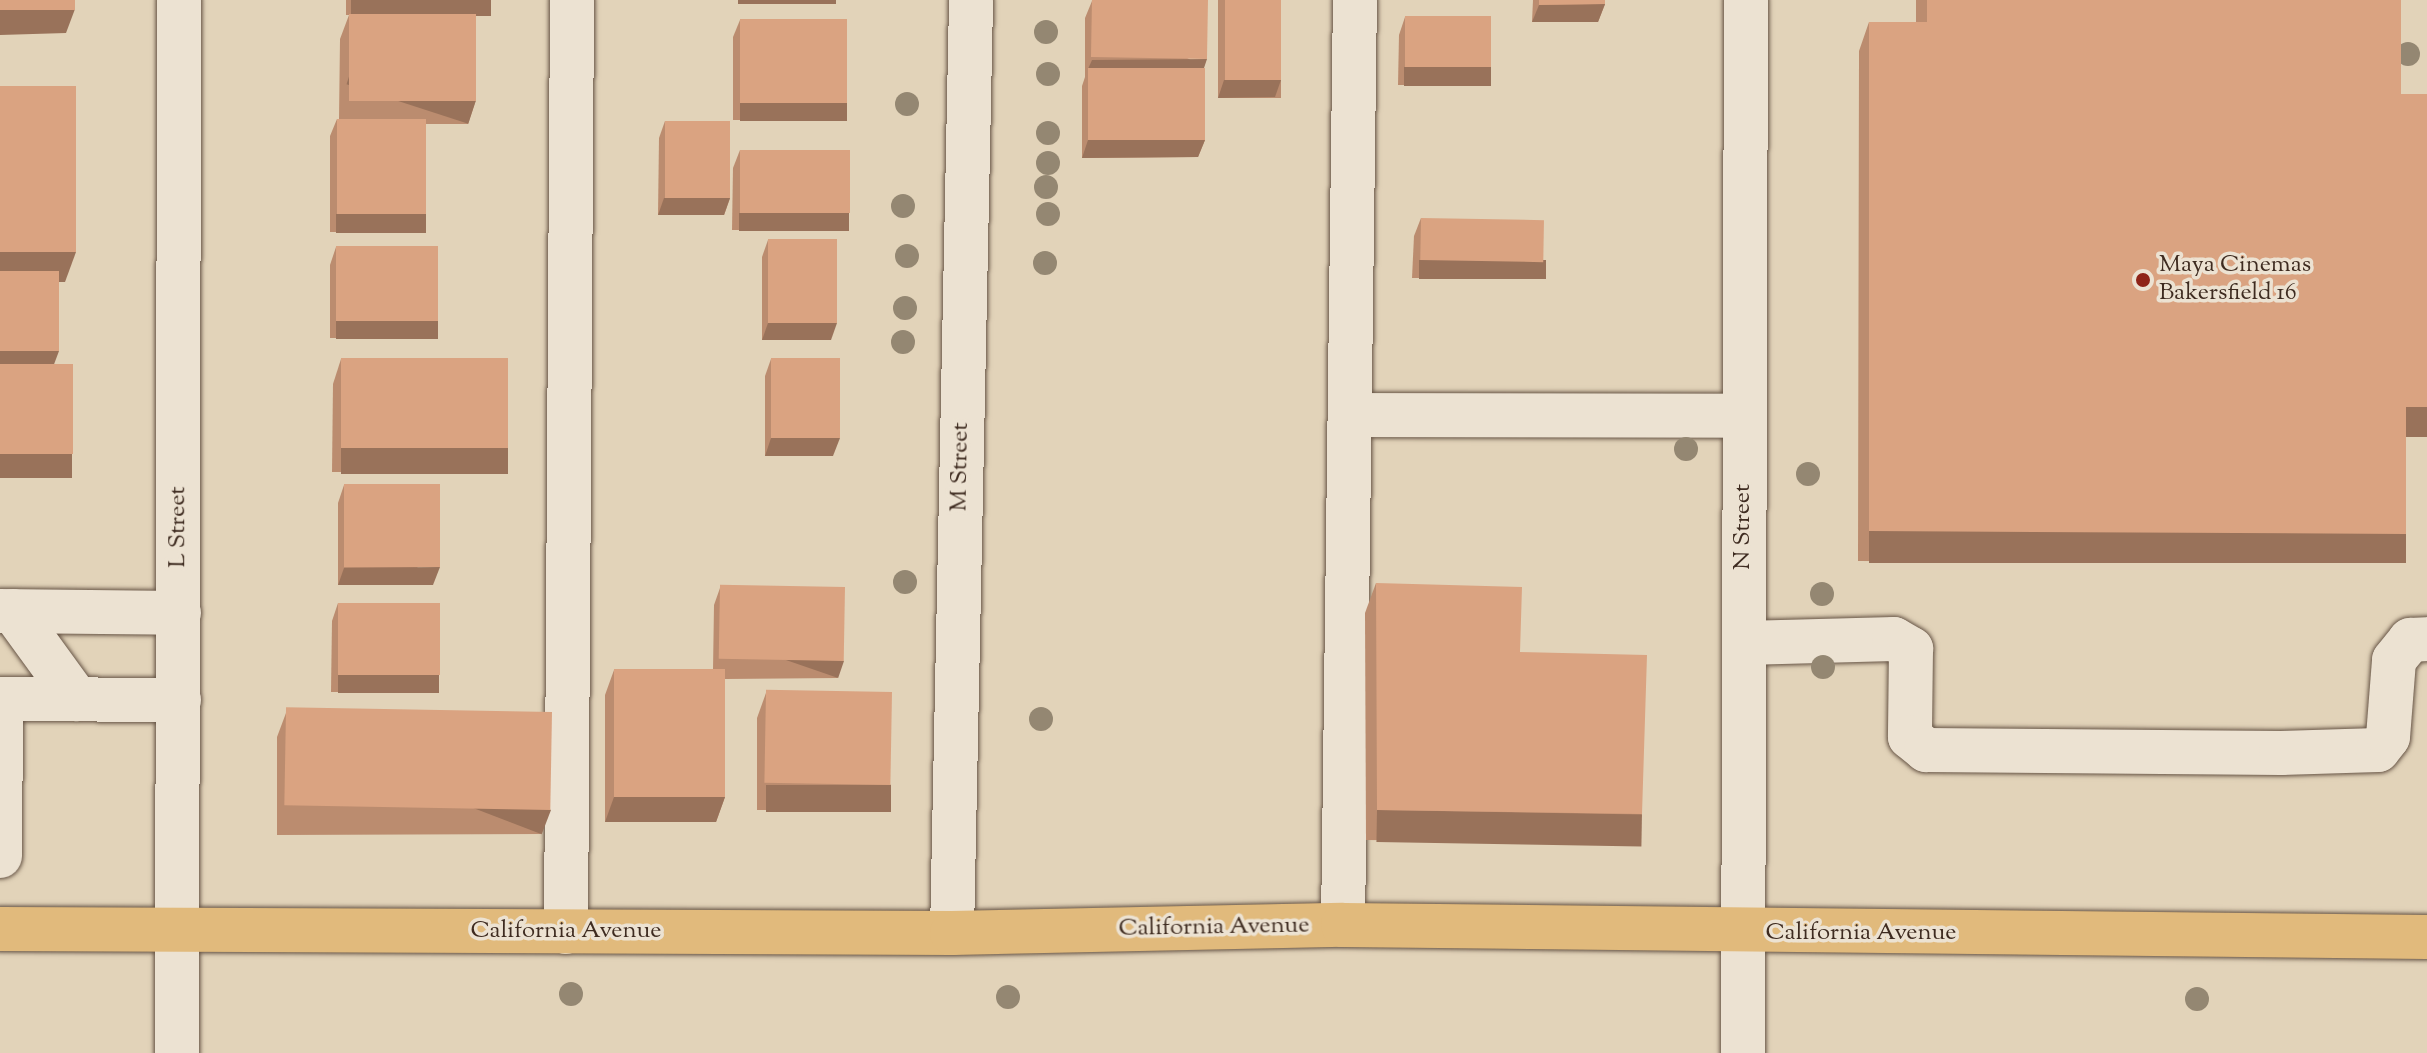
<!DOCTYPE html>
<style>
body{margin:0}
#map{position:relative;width:2427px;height:1053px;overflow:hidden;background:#e2d3b9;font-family:"Sorts Mill Goudy",serif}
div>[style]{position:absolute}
.roads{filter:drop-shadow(0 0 2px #675546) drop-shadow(0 0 2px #675546)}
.minor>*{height:44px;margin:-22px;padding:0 22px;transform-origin:22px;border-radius:22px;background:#ece2d2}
.major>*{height:44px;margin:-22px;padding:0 22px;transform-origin:22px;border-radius:22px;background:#e1ba7c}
.trees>*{width:24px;height:24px;margin:-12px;border-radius:50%;background:#948772}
.wall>*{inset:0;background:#bb8c6f;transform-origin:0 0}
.shaded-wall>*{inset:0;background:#99725a;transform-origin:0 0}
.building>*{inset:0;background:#daa381;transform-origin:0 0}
.dots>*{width:22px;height:22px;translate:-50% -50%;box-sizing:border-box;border:4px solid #ece2d2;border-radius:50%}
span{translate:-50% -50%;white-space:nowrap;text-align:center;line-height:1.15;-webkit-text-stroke:7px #ece2d2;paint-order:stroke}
.poi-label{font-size:24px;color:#3e2b20}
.left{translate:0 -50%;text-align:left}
.street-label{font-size:24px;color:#3e2b20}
</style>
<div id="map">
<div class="roads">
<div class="minor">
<div style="left:1354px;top:415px;width:390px;rotate:0.1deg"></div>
<div style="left:0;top:611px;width:179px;rotate:0.6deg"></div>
<div style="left:13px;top:611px;width:109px;rotate:54deg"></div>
<div style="left:1744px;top:643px;width:150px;rotate:-1.5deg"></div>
<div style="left:1894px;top:639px;width:20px;rotate:30deg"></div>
<div style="left:1911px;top:649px;width:88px;rotate:90.7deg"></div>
<div style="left:1910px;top:737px;width:21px;rotate:39deg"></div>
<div style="left:1926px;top:750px;width:355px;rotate:0.5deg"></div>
<div style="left:2281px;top:753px;width:97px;rotate:-1.8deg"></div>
<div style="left:2378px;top:750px;width:16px;rotate:-52deg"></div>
<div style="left:2388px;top:737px;width:77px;rotate:-85.5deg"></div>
<div style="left:2394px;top:660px;width:26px;rotate:-51deg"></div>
<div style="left:2410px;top:640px;width:17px;rotate:-3deg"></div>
<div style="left:0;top:856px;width:157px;rotate:-89.6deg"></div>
<div style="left:1px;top:699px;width:178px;rotate:0.3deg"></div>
<div style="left:1343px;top:925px;width:925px;rotate:-89.26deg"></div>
<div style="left:566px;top:932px;width:932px;rotate:-89.63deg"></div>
<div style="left:952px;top:933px;width:933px;rotate:-88.83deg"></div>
<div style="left:177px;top:1053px;width:1053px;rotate:-89.89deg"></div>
<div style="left:1743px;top:1053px;width:1053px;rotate:-89.84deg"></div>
</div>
<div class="major">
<div style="left:0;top:929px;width:952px;rotate:0.24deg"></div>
<div style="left:952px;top:933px;width:391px;rotate:-1.2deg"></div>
<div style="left:1343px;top:925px;width:1084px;rotate:0.63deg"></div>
</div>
</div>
<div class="trees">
<div style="left:1046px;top:32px"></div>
<div style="left:2408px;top:54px"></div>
<div style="left:1048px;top:74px"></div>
<div style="left:907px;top:104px"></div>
<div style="left:1048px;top:133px"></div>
<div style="left:1048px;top:163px"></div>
<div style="left:1046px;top:187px"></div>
<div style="left:903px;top:206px"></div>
<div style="left:1048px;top:214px"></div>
<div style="left:907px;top:256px"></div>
<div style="left:1045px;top:263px"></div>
<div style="left:905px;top:308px"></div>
<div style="left:903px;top:342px"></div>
<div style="left:1686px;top:449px"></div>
<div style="left:1808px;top:474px"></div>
<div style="left:905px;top:582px"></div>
<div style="left:1822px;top:594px"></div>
<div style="left:1823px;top:667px"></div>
<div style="left:1041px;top:719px"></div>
<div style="left:571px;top:994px"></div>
<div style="left:1008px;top:997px"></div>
<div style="left:2197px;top:999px"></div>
</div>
<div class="wall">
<div style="clip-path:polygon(346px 0,491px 0,486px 14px,476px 14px,476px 100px,468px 124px,426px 124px,426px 214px,419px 232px,330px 232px,330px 136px,337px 119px,339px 119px,340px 39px,349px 15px,346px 15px)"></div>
<div style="left:1218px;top:0;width:63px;height:98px"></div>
<div style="clip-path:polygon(1533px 0,1605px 0,1605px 4px,1598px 22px,1532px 22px)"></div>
<div style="clip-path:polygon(1916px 0,2401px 0,2401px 94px,2427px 437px,2406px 437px,2406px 534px,2395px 563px,1858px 561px,1859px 51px,1869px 22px,1916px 22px)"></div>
<div style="clip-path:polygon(1092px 1px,1204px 68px,1205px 140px,1198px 157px,1082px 158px,1082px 86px,1085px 77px,1085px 18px)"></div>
<div style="clip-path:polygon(1405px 17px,1491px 67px,1485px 85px,1398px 85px,1399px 35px)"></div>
<div style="clip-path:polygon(740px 20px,847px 103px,841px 120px,733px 120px,733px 37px)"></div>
<div style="clip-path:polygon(665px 121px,730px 198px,724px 215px,658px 215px,659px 138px)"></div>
<div style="clip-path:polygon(740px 150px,849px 213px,843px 230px,732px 230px,733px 168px)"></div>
<div style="clip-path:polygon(1421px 218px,1539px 278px,1412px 278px,1414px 236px)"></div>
<div style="clip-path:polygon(768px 240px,831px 340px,762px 340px,762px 257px)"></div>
<div style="clip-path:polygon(336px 247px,431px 338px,330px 338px,330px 265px)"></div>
<div style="clip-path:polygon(341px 359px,499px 472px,332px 472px,333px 384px)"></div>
<div style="clip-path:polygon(771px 359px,833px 456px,765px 456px,765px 376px)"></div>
<div style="clip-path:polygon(344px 485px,433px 585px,338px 585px,338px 503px)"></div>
<div style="clip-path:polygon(1376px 583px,1520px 652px,1642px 814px,1631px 843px,1366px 840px,1365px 613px)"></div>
<div style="clip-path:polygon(720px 588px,838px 678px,725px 679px,725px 797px,716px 822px,605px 822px,605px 695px,614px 670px,713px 670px,714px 605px)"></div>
<div style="clip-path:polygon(338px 603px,433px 692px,331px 692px,332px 621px)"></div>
<div style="clip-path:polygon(766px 693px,891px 785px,882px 810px,757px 810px,757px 718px)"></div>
<div style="clip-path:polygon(286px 713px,542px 834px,277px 835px,277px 737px)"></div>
</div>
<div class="shaded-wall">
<div style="left:351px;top:0;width:140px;height:16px"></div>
<div style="left:738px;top:0;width:98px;height:4px"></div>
<div style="clip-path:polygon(1605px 4px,1598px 22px,1532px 22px,1539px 5px)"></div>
<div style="clip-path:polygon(75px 9px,66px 33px,0 35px,0 10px)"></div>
<div style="clip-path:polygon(1207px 59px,1201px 77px,1088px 69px,1092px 60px)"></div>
<div style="left:1404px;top:67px;width:87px;height:19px"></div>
<div style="clip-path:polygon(1224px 80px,1281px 80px,1275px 97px,1218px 98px)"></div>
<div style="left:476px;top:100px;width:25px;height:128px;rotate:108deg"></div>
<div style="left:740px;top:103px;width:107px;height:18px"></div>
<div style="clip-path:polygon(1088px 140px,1205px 140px,1198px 157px,1082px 158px)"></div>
<div style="clip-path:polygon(664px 198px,730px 198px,724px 215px,658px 215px)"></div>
<div style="left:739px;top:213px;width:110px;height:18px"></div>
<div style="left:336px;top:214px;width:90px;height:19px"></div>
<div style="clip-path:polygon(0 252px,76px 252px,65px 282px,0 282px)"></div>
<div style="left:1419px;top:260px;width:127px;height:19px"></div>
<div style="left:336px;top:321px;width:102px;height:18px"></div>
<div style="clip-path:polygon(768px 323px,837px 323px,831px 340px,762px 340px)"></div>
<div style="clip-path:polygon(0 351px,59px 351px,50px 375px,0 376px)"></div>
<div style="clip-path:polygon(2406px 407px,2427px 407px,2427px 437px,2396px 437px)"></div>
<div style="clip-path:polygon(771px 438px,840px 438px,833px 456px,765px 456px)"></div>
<div style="left:341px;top:448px;width:167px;height:26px"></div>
<div style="left:0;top:454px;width:72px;height:24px"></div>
<div style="left:1869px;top:531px;width:537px;height:32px"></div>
<div style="clip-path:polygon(440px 567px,433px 585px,338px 585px,344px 568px)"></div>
<div style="left:844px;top:661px;width:18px;height:125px;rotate:109deg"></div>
<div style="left:338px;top:675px;width:101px;height:18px"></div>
<div style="left:766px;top:785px;width:125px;height:27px"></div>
<div style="clip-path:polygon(614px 797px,725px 797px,716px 822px,605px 822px)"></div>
<div style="left:551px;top:810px;width:26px;height:265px;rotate:111deg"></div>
<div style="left:1377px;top:810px;width:265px;height:32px;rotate:1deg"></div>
</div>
<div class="building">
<div style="left:0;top:0;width:75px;height:10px"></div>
<div style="left:1208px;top:0;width:59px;height:116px;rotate:91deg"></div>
<div style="left:1225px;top:0;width:56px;height:80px"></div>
<div style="clip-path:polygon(1539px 0,1605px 0,1605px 4px,1539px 5px)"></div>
<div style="clip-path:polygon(1927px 0,2401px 0,2401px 94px,2427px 94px,2427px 407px,2406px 407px,2406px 534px,1869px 531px,1869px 22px,1927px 22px)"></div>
<div style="left:349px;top:14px;width:127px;height:87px"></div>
<div style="left:1491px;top:16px;width:51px;height:86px;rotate:90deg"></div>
<div style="left:847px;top:19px;width:84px;height:107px;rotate:90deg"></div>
<div style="left:1205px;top:68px;width:72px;height:117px;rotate:90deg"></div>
<div style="left:0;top:86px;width:76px;height:166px"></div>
<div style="left:337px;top:119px;width:89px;height:95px"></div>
<div style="left:665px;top:121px;width:65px;height:77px"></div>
<div style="left:740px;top:150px;width:110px;height:63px"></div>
<div style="left:1421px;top:218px;width:123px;height:42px;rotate:1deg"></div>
<div style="left:837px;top:239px;width:84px;height:69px;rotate:90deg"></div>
<div style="left:438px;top:246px;width:75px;height:102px;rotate:90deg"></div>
<div style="left:0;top:271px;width:59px;height:80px"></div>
<div style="left:508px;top:358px;width:90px;height:167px;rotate:90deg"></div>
<div style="left:840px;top:358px;width:80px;height:69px;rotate:90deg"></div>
<div style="left:0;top:364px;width:73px;height:90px"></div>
<div style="left:440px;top:484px;width:83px;height:96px;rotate:90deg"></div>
<div style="clip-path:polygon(1376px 583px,1522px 587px,1520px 652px,1647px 655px,1642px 814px,1377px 810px)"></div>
<div style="left:845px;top:587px;width:74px;height:125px;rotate:91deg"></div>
<div style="left:338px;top:603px;width:102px;height:72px"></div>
<div style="left:725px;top:669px;width:128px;height:111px;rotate:90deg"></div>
<div style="left:892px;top:692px;width:93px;height:126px;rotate:91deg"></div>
<div style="left:552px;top:712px;width:98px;height:266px;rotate:91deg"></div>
</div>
<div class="dots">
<div style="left:2143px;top:280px;background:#8f2418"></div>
</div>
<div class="poi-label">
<span class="left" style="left:2159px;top:280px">Maya Cinemas<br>Bakersfield 16</span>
</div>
<div class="street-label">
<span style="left:961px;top:467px;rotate:-89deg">M Street</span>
<span style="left:179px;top:527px;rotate:-90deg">L Street</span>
<span style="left:1744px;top:527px;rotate:-90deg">N Street</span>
<span style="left:1214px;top:928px;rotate:-1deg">California Avenue</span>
<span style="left:566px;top:932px">California Avenue</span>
<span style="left:1861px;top:934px">California Avenue</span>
</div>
</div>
